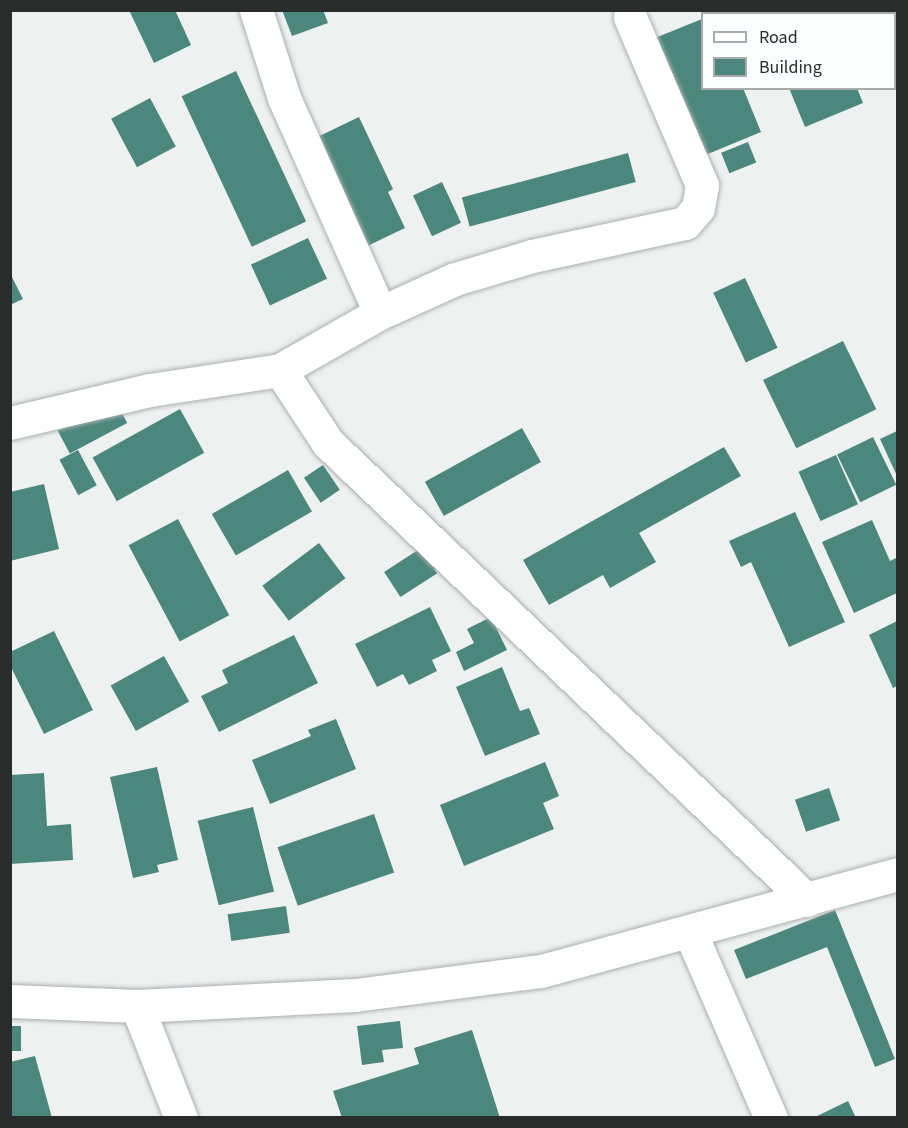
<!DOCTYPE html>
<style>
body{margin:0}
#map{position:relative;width:908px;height:1128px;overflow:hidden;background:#edf2f0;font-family:"Source Sans 3",sans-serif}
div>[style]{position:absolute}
.building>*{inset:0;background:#4b877c;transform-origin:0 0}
.roads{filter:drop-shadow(0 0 2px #aaafae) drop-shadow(0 0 2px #aaafae)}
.minor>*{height:33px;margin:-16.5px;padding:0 16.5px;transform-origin:16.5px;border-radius:16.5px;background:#fff}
span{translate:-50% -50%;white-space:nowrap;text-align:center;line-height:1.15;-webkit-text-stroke:4.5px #fafffe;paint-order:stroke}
.frame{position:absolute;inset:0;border:12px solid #2a2c2c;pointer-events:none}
.legend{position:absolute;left:701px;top:12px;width:195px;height:78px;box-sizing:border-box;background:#fafffe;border:2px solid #a7abaa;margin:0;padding:8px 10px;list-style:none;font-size:18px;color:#2a2c2c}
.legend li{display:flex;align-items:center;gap:12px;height:30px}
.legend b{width:30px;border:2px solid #a7abaa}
</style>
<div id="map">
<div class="building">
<div style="clip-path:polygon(129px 10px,175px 10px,191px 45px,154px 63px)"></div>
<div style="clip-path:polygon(282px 10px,323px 10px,328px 23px,292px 36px)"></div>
<div style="clip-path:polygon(804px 10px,825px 10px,826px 14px,797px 14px)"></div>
<div style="clip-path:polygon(846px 10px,897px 10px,897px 84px,894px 85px,894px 14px,847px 14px)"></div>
<div style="clip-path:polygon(702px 19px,702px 88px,743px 88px,761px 132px,703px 156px,655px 38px)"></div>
<div style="left:236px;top:71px;width:166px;height:60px;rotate:65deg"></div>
<div style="clip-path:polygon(789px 88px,857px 88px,863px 103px,805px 127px)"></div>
<div style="left:150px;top:98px;width:55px;height:44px;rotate:62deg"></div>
<div style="clip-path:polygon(359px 117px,393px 189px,388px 192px,405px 228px,361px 249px,309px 141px)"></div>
<div style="left:748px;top:142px;width:22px;height:29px;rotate:68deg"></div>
<div style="left:628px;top:153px;width:30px;height:172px;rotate:75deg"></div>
<div style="left:442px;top:182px;width:45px;height:32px;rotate:65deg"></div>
<div style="left:308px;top:238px;width:45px;height:63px;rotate:65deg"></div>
<div style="clip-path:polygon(10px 273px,23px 299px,10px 305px)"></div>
<div style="left:745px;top:278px;width:77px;height:35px;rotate:65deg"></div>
<div style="left:843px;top:341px;width:76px;height:89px;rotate:64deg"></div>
<div style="left:115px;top:400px;width:26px;height:65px;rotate:62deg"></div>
<div style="left:180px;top:409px;width:50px;height:100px;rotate:61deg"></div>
<div style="left:522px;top:428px;width:39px;height:111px;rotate:61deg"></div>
<div style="clip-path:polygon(897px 431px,897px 476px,880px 439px)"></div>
<div style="left:873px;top:437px;width:53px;height:40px;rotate:64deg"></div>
<div style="clip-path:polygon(724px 447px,741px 476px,639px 533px,656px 562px,610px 588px,603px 575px,549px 605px,523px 560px)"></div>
<div style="left:78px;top:450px;width:40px;height:21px;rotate:62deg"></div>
<div style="left:836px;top:455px;width:54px;height:41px;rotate:66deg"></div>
<div style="left:323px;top:465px;width:30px;height:23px;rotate:56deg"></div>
<div style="left:288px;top:470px;width:48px;height:88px;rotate:60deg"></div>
<div style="clip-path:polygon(44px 484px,59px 549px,10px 561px,10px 492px)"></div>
<div style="clip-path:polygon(795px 512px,845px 622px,789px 647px,751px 562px,741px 567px,729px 541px)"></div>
<div style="left:178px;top:519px;width:109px;height:56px;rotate:62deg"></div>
<div style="clip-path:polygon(872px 520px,890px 561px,896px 558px,897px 561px,897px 593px,854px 613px,822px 542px)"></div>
<div style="left:319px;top:543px;width:44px;height:71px;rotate:53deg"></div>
<div style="left:421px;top:548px;width:30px;height:44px;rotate:57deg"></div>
<div style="clip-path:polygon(430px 607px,451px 651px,432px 660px,437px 671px,409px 685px,403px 674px,377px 687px,355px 644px)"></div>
<div style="clip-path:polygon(491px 617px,507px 650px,464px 671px,456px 652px,474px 643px,467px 629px)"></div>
<div style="clip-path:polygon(897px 621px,897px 686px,893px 688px,869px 635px)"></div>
<div style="clip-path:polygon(54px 631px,93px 710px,44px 734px,10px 665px,10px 652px)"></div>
<div style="clip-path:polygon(294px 635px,318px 683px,219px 732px,201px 696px,228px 683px,222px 670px)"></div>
<div style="left:164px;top:656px;width:52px;height:61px;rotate:61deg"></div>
<div style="clip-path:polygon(502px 667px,520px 711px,529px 708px,540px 734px,485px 756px,456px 687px)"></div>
<div style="clip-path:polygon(336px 719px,356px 769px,270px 804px,252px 760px,311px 736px,308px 730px)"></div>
<div style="clip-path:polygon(545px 762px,559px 796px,543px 803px,554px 829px,464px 866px,440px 805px)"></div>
<div style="clip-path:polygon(157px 767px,178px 860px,157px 865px,159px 872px,133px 878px,110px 777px)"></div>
<div style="clip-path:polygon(44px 773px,47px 826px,71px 824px,73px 860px,10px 864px,10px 775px)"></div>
<div style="left:829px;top:788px;width:34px;height:36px;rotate:71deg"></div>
<div style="left:253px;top:807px;width:87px;height:57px;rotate:76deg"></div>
<div style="left:374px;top:814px;width:62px;height:102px;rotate:71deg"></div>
<div style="left:286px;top:906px;width:27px;height:59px;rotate:82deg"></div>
<div style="clip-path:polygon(835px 910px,895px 1059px,875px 1067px,827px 947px,746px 979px,734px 950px)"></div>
<div style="clip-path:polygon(400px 1021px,403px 1048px,382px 1050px,384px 1062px,362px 1065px,357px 1026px)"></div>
<div style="left:10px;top:1026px;width:11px;height:25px"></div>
<div style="clip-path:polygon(472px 1030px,500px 1118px,342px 1118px,333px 1091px,419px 1064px,414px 1048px)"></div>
<div style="clip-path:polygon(35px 1056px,52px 1118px,10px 1118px,10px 1062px)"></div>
<div style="clip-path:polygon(848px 1101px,856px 1118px,813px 1118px)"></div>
</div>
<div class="roads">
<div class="minor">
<div style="left:256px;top:10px;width:92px;rotate:72.3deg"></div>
<div style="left:284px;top:98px;width:235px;rotate:65.9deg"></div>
<div style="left:280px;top:370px;width:87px;rotate:56.7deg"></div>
<div style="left:328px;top:443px;width:662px;rotate:43.65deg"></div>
<div style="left:10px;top:423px;width:144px;rotate:-13.3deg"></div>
<div style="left:150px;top:390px;width:132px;rotate:-8.7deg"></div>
<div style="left:280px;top:370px;width:115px;rotate:-29.7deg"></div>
<div style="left:380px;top:313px;width:82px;rotate:-24.4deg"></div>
<div style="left:455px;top:279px;width:80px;rotate:-16.6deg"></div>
<div style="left:532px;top:256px;width:157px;rotate:-12.2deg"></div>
<div style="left:685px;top:223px;width:20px;rotate:-49deg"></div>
<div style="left:698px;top:208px;width:23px;rotate:-80deg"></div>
<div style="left:702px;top:185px;width:183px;rotate:-113.2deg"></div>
<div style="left:690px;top:932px;width:203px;rotate:66.5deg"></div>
<div style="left:10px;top:1001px;width:127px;rotate:2.3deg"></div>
<div style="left:137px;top:1006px;width:218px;rotate:-2.9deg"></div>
<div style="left:355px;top:995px;width:188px;rotate:-7.4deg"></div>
<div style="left:541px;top:971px;width:370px;rotate:-15.2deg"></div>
<div style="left:137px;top:1006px;width:120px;rotate:68.6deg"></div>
</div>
</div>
<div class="frame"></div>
<ul class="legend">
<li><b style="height:8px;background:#fff"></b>Road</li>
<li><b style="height:16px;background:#4b877c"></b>Building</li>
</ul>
</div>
